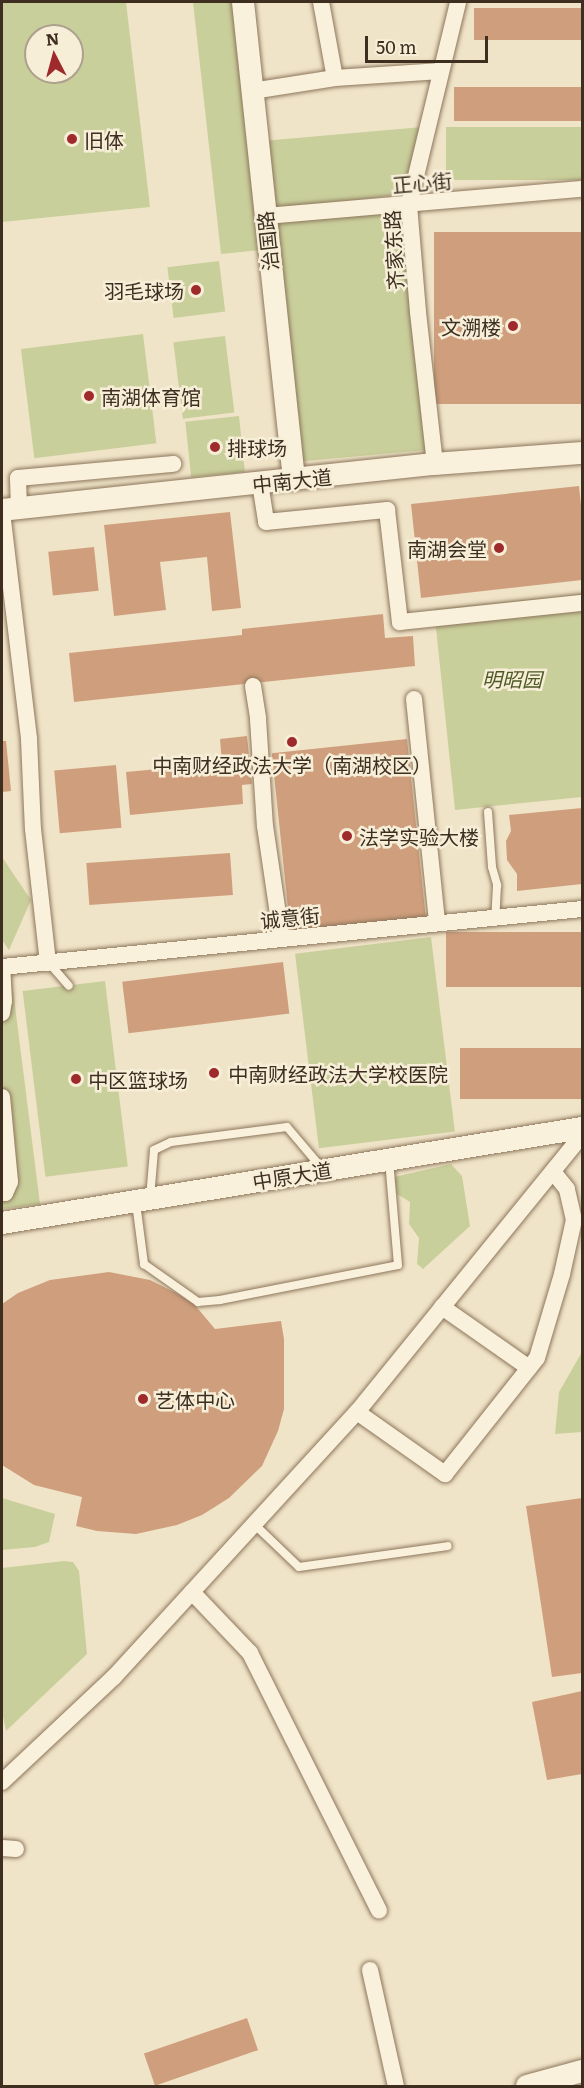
<!DOCTYPE html>
<meta charset="utf-8">
<style>
body{margin:0}
#map{position:relative;width:584px;height:2088px;overflow:hidden;background:#f0e4c8;font-family:Literata,"Noto Sans SC",serif}
div>[style]{position:absolute}
.green>*{inset:0;background:#c9cf9b;transform-origin:0 0}
.building>*{inset:0;background:#cf9f7d;transform-origin:0 0}
.roads{filter:drop-shadow(0 0 2px #8d765c) drop-shadow(0 0 2px #8d765c)}
.lane>*{height:8px;margin:-4px;padding:0 4px;transform-origin:4px;border-radius:4px;background:#faf1dc}
.street>*{height:16px;margin:-8px;padding:0 8px;transform-origin:8px;border-radius:8px;background:#faf1dc}
.secondary>*{height:22px;margin:-11px;padding:0 11px;transform-origin:11px;border-radius:11px;background:#faf1dc}
.dots>*{width:16px;height:16px;translate:-50% -50%;box-sizing:border-box;border:3px solid #f7eed8;border-radius:50%}
span{translate:-50% -50%;white-space:nowrap;text-align:center;line-height:1.15;-webkit-text-stroke:5px #f7eed8;paint-order:stroke}
.poi-label{font-size:20px;color:#3d2e20}
.left{translate:0 -50%;text-align:left}
.right{translate:-100% -50%;text-align:right}
.street-label{font-size:20px;color:#3d2e20}
.park-label{font-size:20px;color:#4d5a26;font-style:italic}
.frame{position:absolute;inset:0;border:3px solid #3d2e20;pointer-events:none}
.north{position:absolute;left:24px;top:24px;width:60px;height:60px;box-sizing:border-box;background:#f7eed8;border:2px solid #ada18e;border-radius:50%;rotate:354deg;font-size:16px;font-weight:700;line-height:24px;text-align:center;color:#3d2e20}
.north::after{content:'';display:block;margin:auto;width:21px;height:27px;background:#9e2a2b;clip-path:polygon(50% 0,100% 100%,50% 72%,0 100%)}
.scale{position:absolute;left:365px;top:36px;width:123px;height:27px;box-sizing:border-box;border:3px solid #3d2e20;border-top:0;padding-left:8px;font-size:18px;line-height:21px;white-space:nowrap;color:#3d2e20;-webkit-text-stroke:4px #f7eed8;paint-order:stroke}
</style>
<div id="map">
<div class="green">
<div style="clip-path:polygon(evenodd,2px 2px,126px 2px,150px 207px,2px 222px,2px 2px,36px 36px,72px 36px,72px 72px,36px 72px,36px 36px)"></div>
<div style="clip-path:polygon(193px 2px,236px 2px,259px 225px,400px 212px,426px 450px,284px 463px,261px 250px,221px 254px)"></div>
<div style="clip-path:polygon(434px 126px,420px 192px,269px 211px,262px 141px)"></div>
<div style="left:582px;top:127px;width:53px;height:136px;rotate:90deg"></div>
<div style="left:219px;top:261px;width:51px;height:52px;rotate:83deg"></div>
<div style="left:143px;top:334px;width:110px;height:123px;rotate:83deg"></div>
<div style="left:225px;top:336px;width:77px;height:52px;rotate:83deg"></div>
<div style="left:239px;top:416px;width:56px;height:54px;rotate:84deg"></div>
<div style="clip-path:polygon(582px 594px,582px 797px,455px 810px,434px 609px)"></div>
<div style="clip-path:polygon(2px 857px,31px 900px,9px 950px,2px 940px)"></div>
<div style="left:431px;top:937px;width:196px;height:137px;rotate:83deg"></div>
<div style="clip-path:polygon(11px 974px,40px 1204px,2px 1209px,2px 981px)"></div>
<div style="left:105px;top:981px;width:187px;height:83px;rotate:83deg"></div>
<div style="clip-path:polygon(451px 1164px,462px 1176px,470px 1226px,423px 1269px,417px 1264px,419px 1238px,409px 1224px,410px 1202px,397px 1194px,394px 1177px)"></div>
<div style="clip-path:polygon(582px 1352px,582px 1432px,555px 1434px,559px 1392px)"></div>
<div style="clip-path:polygon(2px 1498px,55px 1514px,49px 1542px,35px 1547px,2px 1550px)"></div>
<div style="clip-path:polygon(64px 1561px,73px 1562px,79px 1571px,87px 1654px,6px 1731px,2px 1711px,2px 1568px)"></div>
</div>
<div class="building">
<div style="left:582px;top:8px;width:32px;height:108px;rotate:90deg"></div>
<div style="left:582px;top:87px;width:34px;height:128px;rotate:90deg"></div>
<div style="left:582px;top:232px;width:172px;height:148px;rotate:90deg"></div>
<div style="clip-path:polygon(579px 486px,582px 515px,582px 580px,421px 598px,411px 504px)"></div>
<div style="clip-path:polygon(230px 512px,241px 608px,212px 611px,207px 557px,160px 562px,166px 610px,114px 616px,104px 525px)"></div>
<div style="left:94px;top:547px;width:44px;height:46px;rotate:84deg"></div>
<div style="clip-path:polygon(383px 614px,385px 638px,413px 636px,415px 666px,74px 702px,69px 653px,242px 635px,242px 629px)"></div>
<div style="clip-path:polygon(247px 736px,252px 784px,242px 785px,243px 804px,130px 815px,126px 772px,222px 763px,220px 739px)"></div>
<div style="left:407px;top:739px;width:180px;height:136px;rotate:84deg"></div>
<div style="clip-path:polygon(2px 741px,6px 741px,11px 791px,2px 792px)"></div>
<div style="left:116px;top:765px;width:63px;height:62px;rotate:85deg"></div>
<div style="clip-path:polygon(582px 808px,582px 884px,517px 891px,517px 874px,507px 860px,506px 841px,511px 831px,509px 815px)"></div>
<div style="left:230px;top:853px;width:42px;height:144px;rotate:86deg"></div>
<div style="left:582px;top:932px;width:55px;height:136px;rotate:90deg"></div>
<div style="left:283px;top:962px;width:52px;height:162px;rotate:83deg"></div>
<div style="left:582px;top:1048px;width:51px;height:122px;rotate:90deg"></div>
<div style="clip-path:polygon(109px 1272px,150px 1280px,178px 1294px,194px 1304px,215px 1329px,281px 1321px,284px 1339px,284px 1409px,278px 1431px,262px 1466px,229px 1498px,202px 1515px,177px 1525px,136px 1534px,97px 1531px,76px 1526px,82px 1497px,34px 1485px,2px 1465px,2px 1304px,18px 1293px,50px 1280px)"></div>
<div style="clip-path:polygon(582px 1498px,582px 1673px,552px 1677px,526px 1506px)"></div>
<div style="clip-path:polygon(582px 1691px,582px 1774px,547px 1780px,532px 1702px)"></div>
<div style="left:247px;top:2018px;width:34px;height:109px;rotate:71deg"></div>
</div>
<div class="roads">
<div class="lane">
<div style="left:488px;top:812px;width:55px;rotate:85.8deg"></div>
<div style="left:492px;top:867px;width:19px;rotate:74deg"></div>
<div style="left:497px;top:885px;width:33px;rotate:93deg"></div>
<div style="left:49px;top:963px;width:30px;rotate:49deg"></div>
<div style="left:150px;top:1198px;width:48px;rotate:-85.2deg"></div>
<div style="left:154px;top:1150px;width:19px;rotate:-25deg"></div>
<div style="left:171px;top:1142px;width:117px;rotate:-7.4deg"></div>
<div style="left:287px;top:1127px;width:51px;rotate:49.8deg"></div>
<div style="left:136px;top:1203px;width:62px;rotate:82.5deg"></div>
<div style="left:144px;top:1264px;width:66px;rotate:35.1deg"></div>
<div style="left:198px;top:1302px;width:22px;rotate:-5deg"></div>
<div style="left:220px;top:1300px;width:181px;rotate:-11.1deg"></div>
<div style="left:398px;top:1265px;width:105px;rotate:-94.9deg"></div>
<div style="left:254px;top:1524px;width:62px;rotate:43.7deg"></div>
<div style="left:299px;top:1567px;width:150px;rotate:-8deg"></div>
</div>
<div class="street">
<div style="left:321px;top:2px;width:77px;rotate:79.6deg"></div>
<div style="left:252px;top:91px;width:84px;rotate:-8.9deg"></div>
<div style="left:335px;top:78px;width:106px;rotate:-3.8deg"></div>
<div style="left:265px;top:216px;width:318px;rotate:-4.9deg"></div>
<div style="left:435px;top:464px;width:153px;rotate:-96.4deg"></div>
<div style="left:418px;top:312px;width:107px;rotate:-94.8deg"></div>
<div style="left:409px;top:205px;width:209px;rotate:-76.4deg"></div>
<div style="left:260px;top:483px;width:39px;rotate:81deg"></div>
<div style="left:266px;top:522px;width:122px;rotate:-5.7deg"></div>
<div style="left:387px;top:510px;width:113px;rotate:83.4deg"></div>
<div style="left:400px;top:622px;width:183px;rotate:-6deg"></div>
<div style="left:19px;top:508px;width:30px;rotate:-92deg"></div>
<div style="left:18px;top:478px;width:156px;rotate:-5.2deg"></div>
<div style="left:2px;top:512px;width:229px;rotate:83.2deg"></div>
<div style="left:29px;top:739px;width:90px;rotate:87.5deg"></div>
<div style="left:33px;top:829px;width:135px;rotate:83.6deg"></div>
<div style="left:253px;top:686px;width:33px;rotate:81deg"></div>
<div style="left:258px;top:719px;width:107px;rotate:86.3deg"></div>
<div style="left:265px;top:826px;width:102px;rotate:81.6deg"></div>
<div style="left:280px;top:927px;width:12px;rotate:95deg"></div>
<div style="left:414px;top:699px;width:225px;rotate:84.1deg"></div>
<div style="left:2px;top:967px;width:583px;rotate:-5.71deg"></div>
<div style="left:2px;top:1013px;width:12px;rotate:-81deg"></div>
<div style="left:4px;top:1001px;width:34px;rotate:-93deg"></div>
<div style="left:2px;top:1097px;width:85px;rotate:84.6deg"></div>
<div style="left:10px;top:1182px;width:12px;rotate:114deg"></div>
<div style="left:5px;top:1193px;width:3px;rotate:180deg"></div>
<div style="left:442px;top:1307px;width:106px;rotate:35deg"></div>
<div style="left:357px;top:1412px;width:108px;rotate:35.2deg"></div>
<div style="left:445px;top:1474px;width:148px;rotate:-51.6deg"></div>
<div style="left:537px;top:1358px;width:88px;rotate:-73.4deg"></div>
<div style="left:562px;top:1274px;width:55px;rotate:-77.5deg"></div>
<div style="left:574px;top:1220px;width:32px;rotate:-103deg"></div>
<div style="left:567px;top:1189px;width:22px;rotate:-129deg"></div>
<div style="left:192px;top:1592px;width:84px;rotate:46.4deg"></div>
<div style="left:250px;top:1653px;width:288px;rotate:63.4deg"></div>
<div style="left:2px;top:1782px;width:154px;rotate:-43.2deg"></div>
<div style="left:114px;top:1677px;width:360px;rotate:-47.5deg"></div>
<div style="left:357px;top:1412px;width:357px;rotate:-50.9deg"></div>
<div style="left:2px;top:1848px;width:14px;rotate:4deg"></div>
<div style="left:370px;top:1970px;width:119px;rotate:77.4deg"></div>
</div>
<div class="secondary">
<div style="left:243px;top:2px;width:480px;rotate:83.9deg"></div>
<div style="left:2px;top:510px;width:435px;rotate:-6.1deg"></div>
<div style="left:435px;top:464px;width:147px;rotate:-4.3deg"></div>
<div style="left:2px;top:1223px;width:588px;rotate:-9.3deg"></div>
<div style="left:527px;top:2086px;width:57px;rotate:-15.3deg"></div>
</div>
</div>
<div class="dots">
<div style="left:72px;top:139px;background:#9e2a2b"></div>
<div style="left:196px;top:290px;background:#9e2a2b"></div>
<div style="left:513px;top:326px;background:#9e2a2b"></div>
<div style="left:89px;top:396px;background:#9e2a2b"></div>
<div style="left:215px;top:447px;background:#9e2a2b"></div>
<div style="left:499px;top:548px;background:#9e2a2b"></div>
<div style="left:292px;top:742px;background:#9e2a2b"></div>
<div style="left:347px;top:836px;background:#9e2a2b"></div>
<div style="left:214px;top:1073px;background:#9e2a2b"></div>
<div style="left:76px;top:1079px;background:#9e2a2b"></div>
<div style="left:143px;top:1399px;background:#9e2a2b"></div>
</div>
<div class="poi-label">
<span class="left" style="left:84px;top:139px">旧体</span>
<span class="right" style="left:184px;top:290px">羽毛球场</span>
<span class="right" style="left:501px;top:326px">文溯楼</span>
<span class="left" style="left:101px;top:396px">南湖体育馆</span>
<span class="left" style="left:227px;top:447px">排球场</span>
<span class="right" style="left:487px;top:548px">南湖会堂</span>
<span style="left:292px;top:764px">中南财经政法大学（南湖校区）</span>
<span class="left" style="left:359px;top:836px">法学实验大楼</span>
<span class="left" style="left:228px;top:1073px">中南财经政法大学校医院</span>
<span class="left" style="left:88px;top:1079px">中区篮球场</span>
<span class="left" style="left:155px;top:1399px">艺体中心</span>
</div>
<div class="street-label">
<span style="left:422px;top:182px;rotate:-5deg">正心街</span>
<span style="left:267px;top:241px;rotate:-96deg">治国路</span>
<span style="left:393px;top:250px;rotate:-93deg">齐家东路</span>
<span style="left:292px;top:480px;rotate:-6deg">中南大道</span>
<span style="left:290px;top:917px;rotate:-6deg">诚意街</span>
<span style="left:292px;top:1175px;rotate:-9deg">中原大道</span>
</div>
<div class="park-label">
<span style="left:512px;top:678px">明昭园</span>
</div>
<div class="frame"></div>
<div class="north">N</div>
<div class="scale">50 m</div>
</div>
